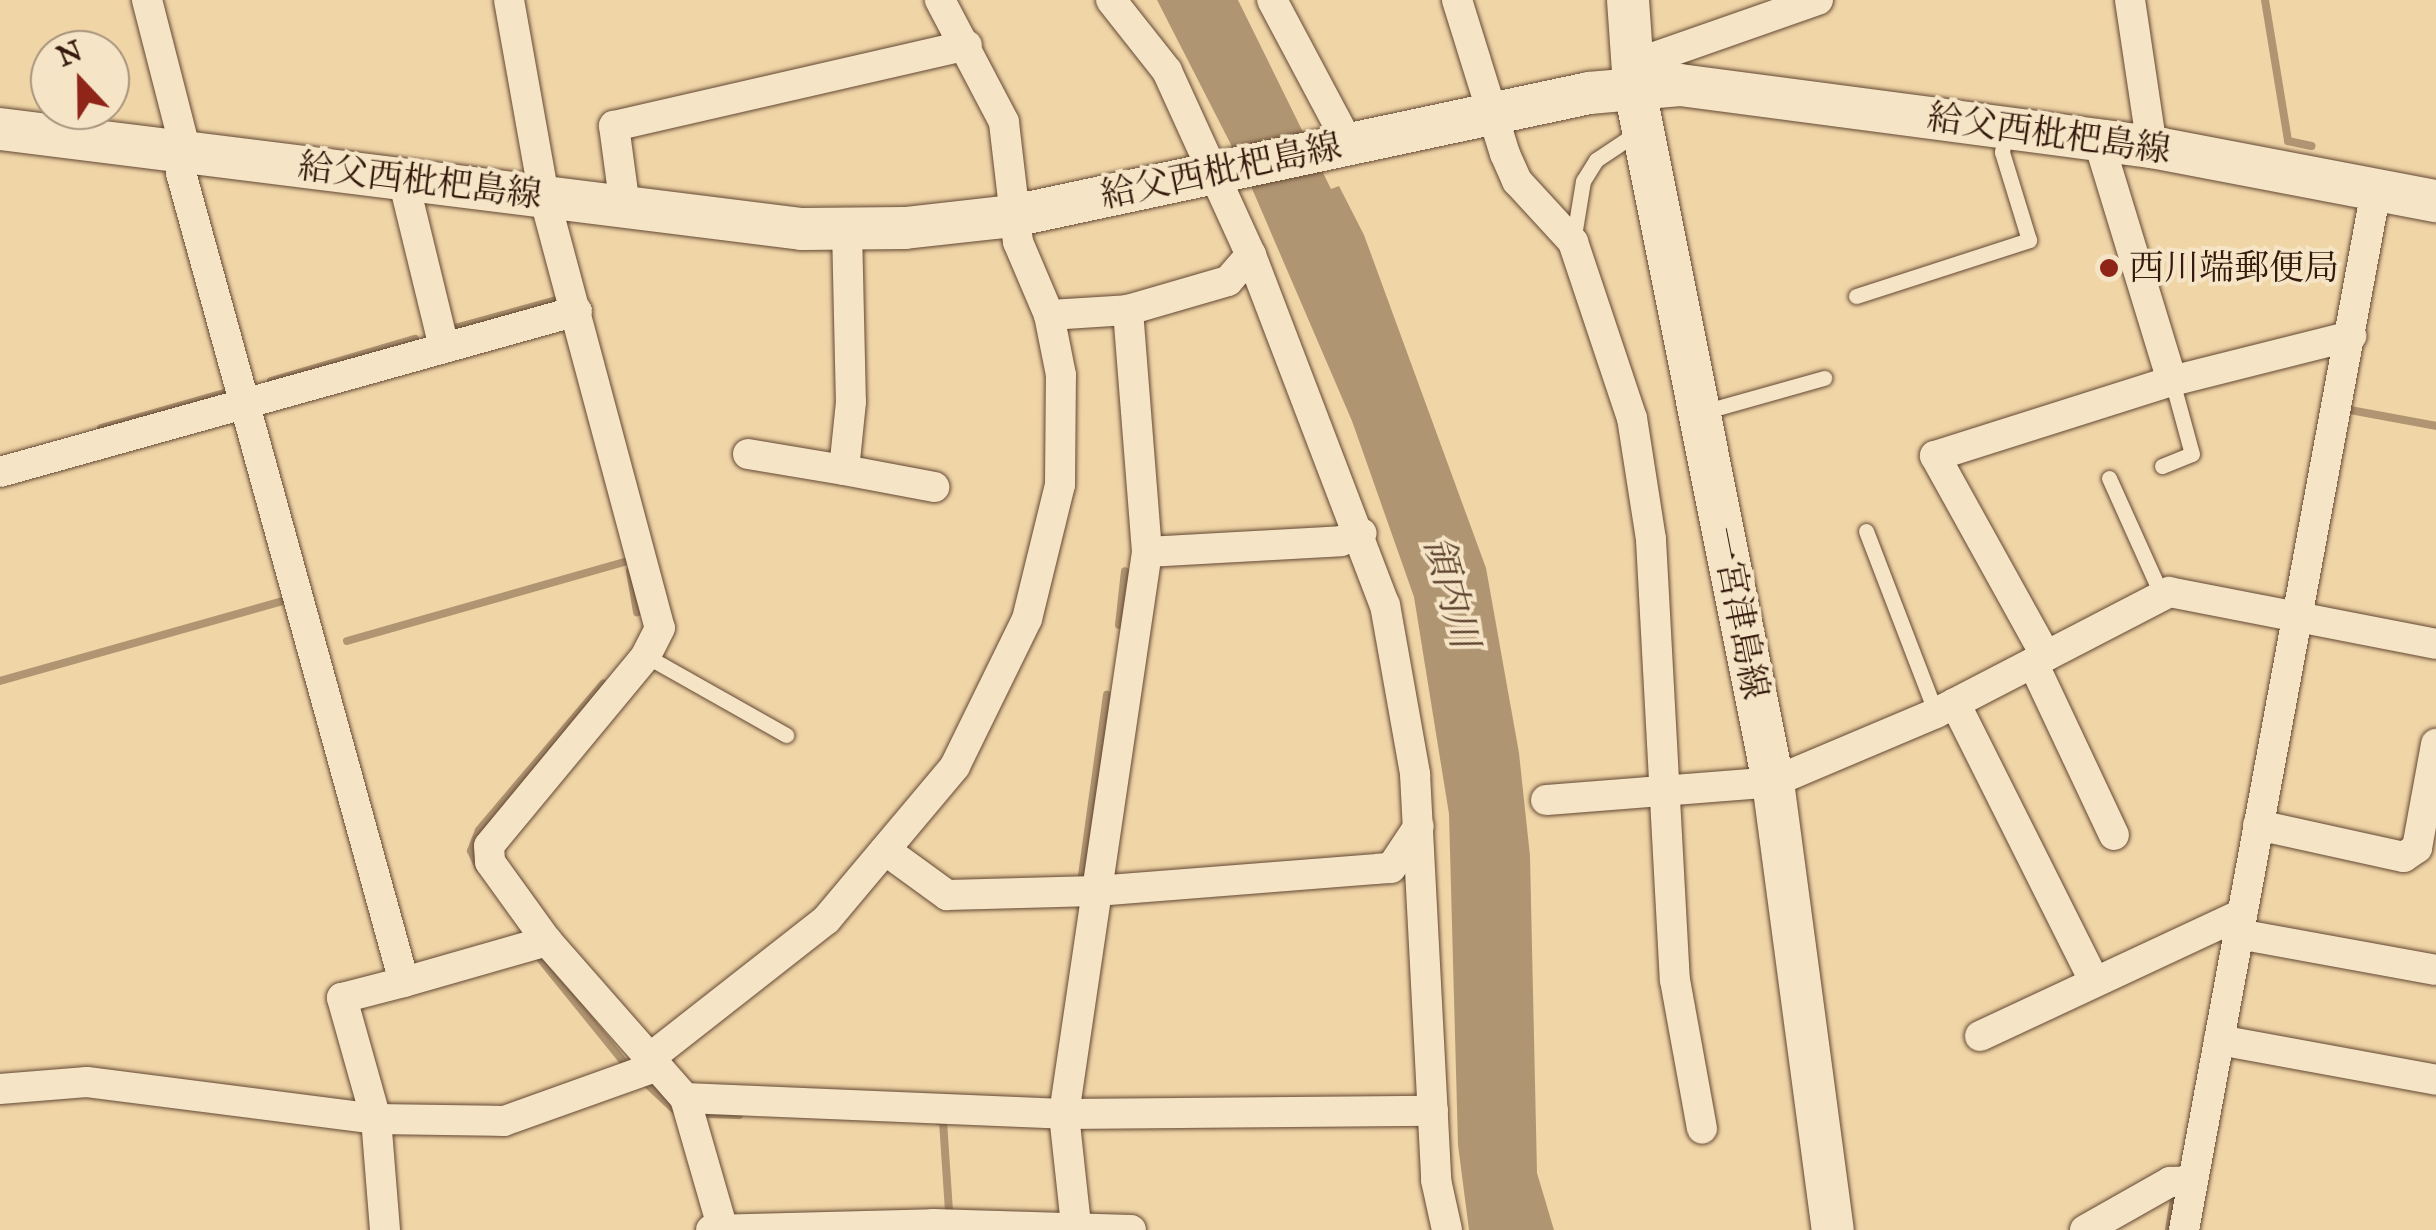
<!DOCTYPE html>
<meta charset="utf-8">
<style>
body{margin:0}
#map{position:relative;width:2436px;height:1230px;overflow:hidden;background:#f0d5a7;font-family:"IM FELL Great Primer","Noto Serif JP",serif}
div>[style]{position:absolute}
.water>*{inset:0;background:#b09572}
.stream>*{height:8px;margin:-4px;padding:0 4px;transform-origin:4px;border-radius:4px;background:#b09572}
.roads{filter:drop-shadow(0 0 2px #634833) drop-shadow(0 0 2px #634833)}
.lane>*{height:15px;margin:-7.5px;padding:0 7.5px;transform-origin:7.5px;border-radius:7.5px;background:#f5e4c6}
.street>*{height:30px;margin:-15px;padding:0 15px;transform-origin:15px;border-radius:15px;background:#f5e4c6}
.secondary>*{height:42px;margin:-21px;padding:0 21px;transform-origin:21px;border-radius:21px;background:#f5e4c6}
.dots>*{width:28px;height:28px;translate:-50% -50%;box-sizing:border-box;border:5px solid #f5e4c6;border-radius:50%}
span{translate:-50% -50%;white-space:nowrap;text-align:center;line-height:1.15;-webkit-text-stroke:8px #f5e4c6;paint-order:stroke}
.street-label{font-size:35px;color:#34190c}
.poi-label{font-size:35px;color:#34190c}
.left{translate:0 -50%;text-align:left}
.water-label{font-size:38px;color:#5f4430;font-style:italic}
.north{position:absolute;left:30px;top:30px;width:100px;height:100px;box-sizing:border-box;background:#f5e4c6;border:2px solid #a8937c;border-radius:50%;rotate:338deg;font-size:28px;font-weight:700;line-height:40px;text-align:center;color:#34190c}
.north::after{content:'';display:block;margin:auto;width:35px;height:45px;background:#8f2418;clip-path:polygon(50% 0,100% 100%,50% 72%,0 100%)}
</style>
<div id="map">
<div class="water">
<div style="clip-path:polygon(1157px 0,1238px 0,1331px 189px,1339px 186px,1364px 235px,1486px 568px,1519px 753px,1530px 856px,1537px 1173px,1554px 1230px,1469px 1230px,1458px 1145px,1449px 814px,1414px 597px,1352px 421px,1244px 170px)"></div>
</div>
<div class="stream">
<div style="left:2265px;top:0;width:143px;rotate:80.7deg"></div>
<div style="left:2288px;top:141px;width:24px;rotate:12deg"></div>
<div style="left:451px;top:329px;width:110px;rotate:-15.3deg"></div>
<div style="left:271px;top:381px;width:150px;rotate:-16.3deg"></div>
<div style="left:2350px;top:410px;width:87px;rotate:10.5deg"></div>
<div style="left:101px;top:428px;width:129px;rotate:-15.8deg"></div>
<div style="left:630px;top:571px;width:42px;rotate:80.3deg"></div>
<div style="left:1119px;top:625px;width:54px;rotate:-83.7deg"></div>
<div style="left:347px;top:641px;width:292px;rotate:-15.9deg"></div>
<div style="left:0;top:681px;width:300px;rotate:-15.8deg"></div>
<div style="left:479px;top:868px;width:19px;rotate:-115deg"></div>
<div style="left:471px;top:851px;width:22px;rotate:-69deg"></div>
<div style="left:479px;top:830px;width:192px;rotate:-49.7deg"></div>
<div style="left:1082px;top:875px;width:182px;rotate:-82.1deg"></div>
<div style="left:538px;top:956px;width:135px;rotate:51deg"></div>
<div style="left:645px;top:1082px;width:45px;rotate:43.2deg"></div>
<div style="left:709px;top:1114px;width:30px;rotate:2deg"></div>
<div style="left:938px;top:1121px;width:5px"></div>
<div style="left:943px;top:1121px;width:91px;rotate:86.2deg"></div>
<div style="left:2169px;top:1230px;width:33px;rotate:-81deg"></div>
</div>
<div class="roads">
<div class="lane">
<div style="left:1573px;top:242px;width:62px;rotate:-80.7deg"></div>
<div style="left:1583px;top:181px;width:25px;rotate:-58deg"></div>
<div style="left:1596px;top:160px;width:54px;rotate:-33.7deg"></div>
<div style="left:1856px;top:296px;width:182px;rotate:-17.9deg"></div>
<div style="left:2029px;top:240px;width:92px;rotate:-107.1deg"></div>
<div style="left:2002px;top:152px;width:22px;rotate:-80deg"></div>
<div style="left:1703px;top:412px;width:126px;rotate:-15.7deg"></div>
<div style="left:2162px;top:466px;width:32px;rotate:-22deg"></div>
<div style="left:2192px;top:454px;width:76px;rotate:-105.3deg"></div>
<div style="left:2109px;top:478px;width:129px;rotate:65.8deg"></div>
<div style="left:1866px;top:531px;width:195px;rotate:69deg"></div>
<div style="left:646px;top:656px;width:161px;rotate:29.4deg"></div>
</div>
<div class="street">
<div style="left:147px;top:0;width:157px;rotate:75.6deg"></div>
<div style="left:186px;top:152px;width:22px;rotate:103deg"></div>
<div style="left:181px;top:173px;width:839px;rotate:74.59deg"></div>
<div style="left:404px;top:982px;width:149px;rotate:-16deg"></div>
<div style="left:509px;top:0;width:199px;rotate:79.9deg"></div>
<div style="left:544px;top:196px;width:447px;rotate:75deg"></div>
<div style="left:660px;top:628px;width:31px;rotate:117deg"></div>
<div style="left:646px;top:656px;width:246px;rotate:129.6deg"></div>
<div style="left:489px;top:846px;width:16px;rotate:86deg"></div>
<div style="left:490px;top:862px;width:97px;rotate:54.2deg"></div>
<div style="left:547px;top:941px;width:209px;rotate:48.7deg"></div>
<div style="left:685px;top:1098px;width:137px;rotate:73.9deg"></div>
<div style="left:1111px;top:0;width:90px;rotate:51.7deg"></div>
<div style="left:1167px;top:71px;width:202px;rotate:65.5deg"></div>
<div style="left:1251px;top:255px;width:375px;rotate:69.1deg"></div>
<div style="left:1385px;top:605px;width:172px;rotate:79.9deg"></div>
<div style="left:1415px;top:774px;width:407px;rotate:87deg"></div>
<div style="left:1436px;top:1180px;width:51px;rotate:77.6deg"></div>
<div style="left:1272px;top:0;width:162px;rotate:62deg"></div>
<div style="left:1457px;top:0;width:161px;rotate:72.7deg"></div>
<div style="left:1505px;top:154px;width:30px;rotate:66deg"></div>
<div style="left:1517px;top:181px;width:83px;rotate:47.4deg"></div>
<div style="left:1573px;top:242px;width:186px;rotate:71.5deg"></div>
<div style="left:1632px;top:418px;width:123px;rotate:81.1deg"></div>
<div style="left:1651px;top:540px;width:441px;rotate:86.9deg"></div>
<div style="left:1675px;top:980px;width:151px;rotate:79.7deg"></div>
<div style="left:2130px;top:0;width:149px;rotate:81.5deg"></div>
<div style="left:1632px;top:65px;width:197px;rotate:-19.3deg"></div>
<div style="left:2098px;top:139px;width:253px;rotate:73deg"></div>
<div style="left:2172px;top:381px;width:185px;rotate:-14.1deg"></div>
<div style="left:403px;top:179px;width:173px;rotate:76.3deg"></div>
<div style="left:625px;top:207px;width:82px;rotate:-97.7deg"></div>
<div style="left:614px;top:126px;width:362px;rotate:-12.9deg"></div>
<div style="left:847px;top:229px;width:173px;rotate:88.7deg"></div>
<div style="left:851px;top:402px;width:68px;rotate:95.9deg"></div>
<div style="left:844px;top:470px;width:92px;rotate:10.7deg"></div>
<div style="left:1049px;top:315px;width:79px;rotate:-3.6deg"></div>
<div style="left:748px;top:454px;width:97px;rotate:9.5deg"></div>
<div style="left:0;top:472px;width:599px;rotate:-15.59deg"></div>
<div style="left:1147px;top:552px;width:194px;rotate:-3.2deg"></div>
<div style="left:1341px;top:541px;width:22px;rotate:-21deg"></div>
<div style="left:2046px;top:656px;width:229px;rotate:-119deg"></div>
<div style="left:1935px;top:456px;width:249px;rotate:-17.6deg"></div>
<div style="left:2033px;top:663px;width:190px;rotate:64.8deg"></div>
<div style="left:1955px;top:703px;width:312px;rotate:63.4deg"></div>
<div style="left:1546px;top:800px;width:228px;rotate:-4.5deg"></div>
<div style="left:1773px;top:782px;width:177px;rotate:-22.9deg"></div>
<div style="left:1936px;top:713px;width:263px;rotate:-27.4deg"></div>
<div style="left:2169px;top:592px;width:272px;rotate:11deg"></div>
<div style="left:2258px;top:825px;width:149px;rotate:12.4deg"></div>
<div style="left:2404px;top:857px;width:16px;rotate:-35deg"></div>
<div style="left:2417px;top:848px;width:106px;rotate:-79.6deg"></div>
<div style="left:885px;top:850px;width:77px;rotate:36deg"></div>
<div style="left:947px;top:895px;width:149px;rotate:-1.5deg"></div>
<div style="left:1096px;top:891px;width:296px;rotate:-4.5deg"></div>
<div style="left:1391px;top:868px;width:50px;rotate:-56.3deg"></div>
<div style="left:2238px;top:934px;width:201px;rotate:10.3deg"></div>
<div style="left:1980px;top:1036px;width:289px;rotate:-25deg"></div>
<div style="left:2219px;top:1040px;width:221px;rotate:10.4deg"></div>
<div style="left:646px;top:1061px;width:229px;rotate:-38.1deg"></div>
<div style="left:826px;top:920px;width:201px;rotate:-50deg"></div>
<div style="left:955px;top:766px;width:164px;rotate:-63.9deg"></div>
<div style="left:1027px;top:619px;width:138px;rotate:-76.2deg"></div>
<div style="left:1060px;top:485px;width:110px;rotate:-89.5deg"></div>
<div style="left:1061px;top:375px;width:61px;rotate:-101.3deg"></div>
<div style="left:1049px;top:315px;width:79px;rotate:-113deg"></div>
<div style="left:1018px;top:242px;width:121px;rotate:-96.7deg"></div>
<div style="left:1004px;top:122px;width:138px;rotate:-117.7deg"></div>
<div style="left:0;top:1089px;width:87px;rotate:-4.6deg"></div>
<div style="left:87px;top:1082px;width:291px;rotate:7.3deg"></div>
<div style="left:376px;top:1119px;width:128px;rotate:0.9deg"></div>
<div style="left:504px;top:1121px;width:157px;rotate:-19.7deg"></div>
<div style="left:685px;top:1098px;width:379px;rotate:2.4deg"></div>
<div style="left:1064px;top:1114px;width:369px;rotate:-0.5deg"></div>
<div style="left:1076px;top:1225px;width:112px;rotate:-96.2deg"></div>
<div style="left:1064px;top:1114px;width:568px;rotate:-81.6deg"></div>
<div style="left:1147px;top:552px;width:243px;rotate:-94.5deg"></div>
<div style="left:1128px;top:310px;width:104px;rotate:-16.2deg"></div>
<div style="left:1228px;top:281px;width:35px;rotate:-49deg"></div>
<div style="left:385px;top:1230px;width:111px;rotate:-94.6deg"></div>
<div style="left:376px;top:1119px;width:126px;rotate:-105.7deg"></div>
<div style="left:342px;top:998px;width:64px;rotate:-14.5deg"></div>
<div style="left:711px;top:1230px;width:222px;rotate:-1.5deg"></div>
<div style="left:933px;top:1224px;width:198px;rotate:1.7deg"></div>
<div style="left:2085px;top:1230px;width:98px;rotate:-29.5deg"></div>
<div style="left:2170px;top:1182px;width:23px;rotate:-2deg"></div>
<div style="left:2184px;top:1230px;width:1058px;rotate:-79.54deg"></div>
</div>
<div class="secondary">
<div style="left:1628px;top:0;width:85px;rotate:86deg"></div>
<div style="left:1634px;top:85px;width:711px;rotate:78.72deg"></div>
<div style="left:1773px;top:782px;width:452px;rotate:82.4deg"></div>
<div style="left:0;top:129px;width:808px;rotate:7.11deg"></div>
<div style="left:802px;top:229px;width:103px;rotate:-0.6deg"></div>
<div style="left:905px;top:228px;width:109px;rotate:-6.3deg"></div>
<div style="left:1013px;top:216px;width:589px;rotate:-12.05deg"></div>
<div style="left:1589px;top:93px;width:91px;rotate:-5deg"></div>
<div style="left:1680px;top:85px;width:476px;rotate:7.5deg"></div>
<div style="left:2152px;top:147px;width:289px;rotate:10.8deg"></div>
</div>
</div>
<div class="dots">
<div style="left:2109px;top:268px;background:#8f2418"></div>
</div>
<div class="street-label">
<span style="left:2049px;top:134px;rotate:8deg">給父西枇杷島線</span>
<span style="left:1221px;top:171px;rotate:-12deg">給父西枇杷島線</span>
<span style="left:420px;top:181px;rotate:7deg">給父西枇杷島線</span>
<span style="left:1739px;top:613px;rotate:79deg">一宮津島線</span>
</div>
<div class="poi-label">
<span class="left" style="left:2129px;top:268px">西川端郵便局</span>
</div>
<div class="water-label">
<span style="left:1451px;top:592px;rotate:75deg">領内川</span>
</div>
<div class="north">N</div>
</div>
